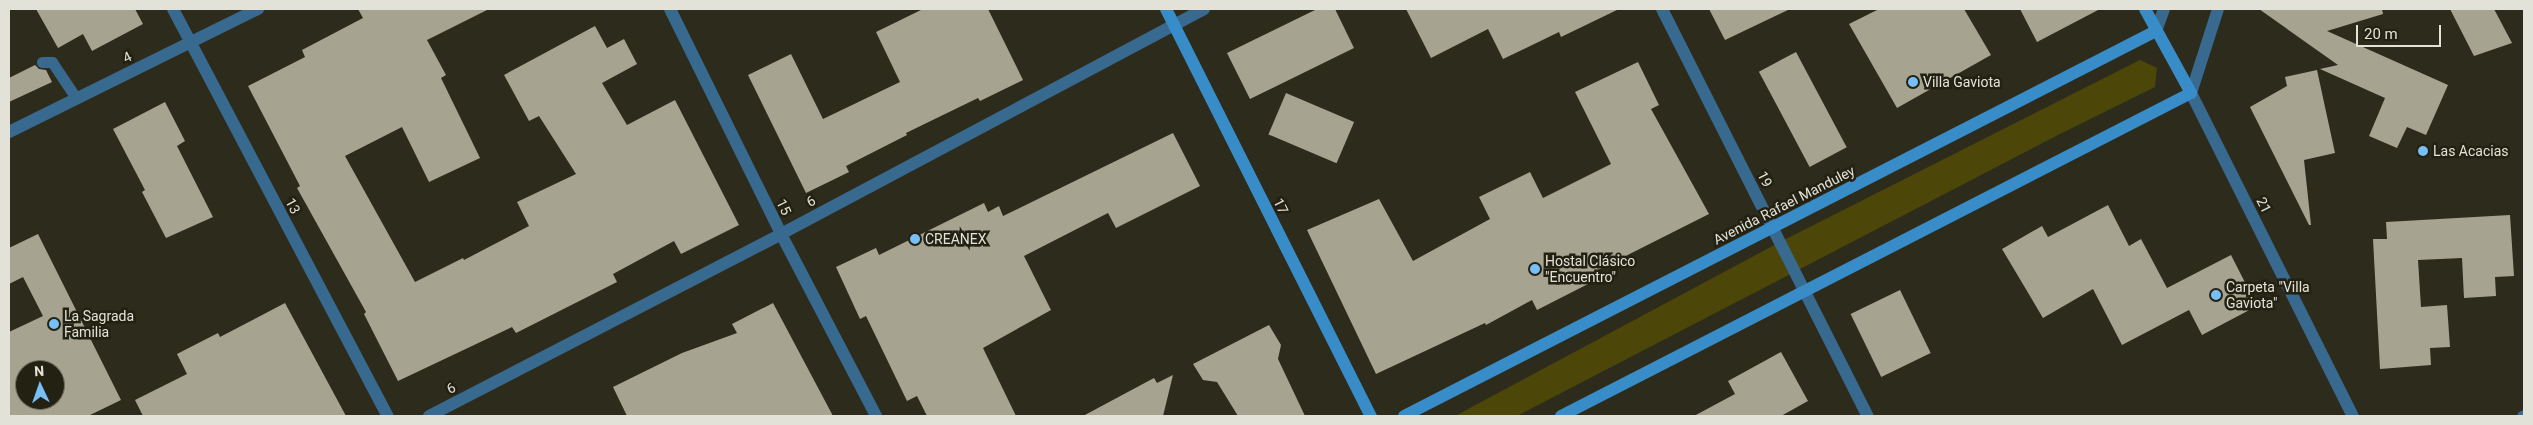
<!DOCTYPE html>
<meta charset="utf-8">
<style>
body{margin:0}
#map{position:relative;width:2533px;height:425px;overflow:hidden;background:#2d2b1b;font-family:Roboto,sans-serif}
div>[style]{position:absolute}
.green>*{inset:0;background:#4c4609}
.building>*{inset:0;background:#a6a491;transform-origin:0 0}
.lane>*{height:11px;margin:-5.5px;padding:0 5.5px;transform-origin:5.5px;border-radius:5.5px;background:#38698f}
.street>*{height:12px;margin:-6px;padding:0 6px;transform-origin:6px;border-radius:6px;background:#38698f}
.secondary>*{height:12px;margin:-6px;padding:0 6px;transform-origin:6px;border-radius:6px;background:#388cc8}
.dots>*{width:14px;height:14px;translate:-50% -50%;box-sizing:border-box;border:2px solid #232112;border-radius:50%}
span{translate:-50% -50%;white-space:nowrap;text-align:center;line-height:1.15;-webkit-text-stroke:5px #232112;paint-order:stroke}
.street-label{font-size:14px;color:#e3e2d8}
.poi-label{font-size:14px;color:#e3e2d8}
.left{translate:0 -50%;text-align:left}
.frame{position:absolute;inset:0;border:10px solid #e3e2d8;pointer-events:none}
.north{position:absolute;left:15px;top:360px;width:50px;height:50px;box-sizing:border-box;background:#232112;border:1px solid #706e61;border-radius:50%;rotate:357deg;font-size:14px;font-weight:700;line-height:20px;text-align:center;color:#e3e2d8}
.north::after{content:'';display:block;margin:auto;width:18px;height:22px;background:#78bff7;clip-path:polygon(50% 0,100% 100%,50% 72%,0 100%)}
.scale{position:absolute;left:2356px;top:25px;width:85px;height:22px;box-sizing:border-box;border:2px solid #e3e2d8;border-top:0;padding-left:6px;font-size:15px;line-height:18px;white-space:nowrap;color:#e3e2d8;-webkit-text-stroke:4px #232112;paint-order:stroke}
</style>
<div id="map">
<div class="green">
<div style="clip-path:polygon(2140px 60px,2157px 68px,2155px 87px,2060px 134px,1517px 416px,1455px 416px,1780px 242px)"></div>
</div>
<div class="building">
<div style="clip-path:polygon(36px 9px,135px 9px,143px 24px,92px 51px,83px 34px,58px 48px)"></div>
<div style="clip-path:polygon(358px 9px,489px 9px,427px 40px,446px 75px,441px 78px,480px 158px,429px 182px,402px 127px,345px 156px,415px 282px,463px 258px,464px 260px,529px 226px,517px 202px,576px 174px,539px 116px,529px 121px,504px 75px,595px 26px,607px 48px,624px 39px,637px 64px,602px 83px,627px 125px,675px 100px,739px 225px,681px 254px,674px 241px,613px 274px,617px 282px,516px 333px,512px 327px,398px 381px,364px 314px,366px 312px,297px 188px,300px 186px,248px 86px,305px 57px,302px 50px,363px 18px)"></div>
<div style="clip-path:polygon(923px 9px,988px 9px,1023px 80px,980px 101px,978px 98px,906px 133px,907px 135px,846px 166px,849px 172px,806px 193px,748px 75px,791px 54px,823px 119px,900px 82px,876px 32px)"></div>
<div style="clip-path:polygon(1317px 9px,1335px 9px,1354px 48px,1250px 99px,1227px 53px)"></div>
<div style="clip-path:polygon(1406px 9px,1619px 9px,1561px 37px,1559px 32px,1503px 59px,1488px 29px,1431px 58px)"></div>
<div style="clip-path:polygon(1709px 9px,1790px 9px,1725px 40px)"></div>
<div style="clip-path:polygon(1879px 9px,1964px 9px,1991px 55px,1897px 108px,1849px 24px)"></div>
<div style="clip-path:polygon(2020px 9px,2100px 9px,2037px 42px)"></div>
<div style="clip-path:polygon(2259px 9px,2382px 9px,2383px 14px,2327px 31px,2448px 85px,2426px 135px,2407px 127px,2397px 148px,2369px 136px,2385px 98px,2320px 69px,2338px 65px)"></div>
<div style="clip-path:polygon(2450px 9px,2494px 9px,2512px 43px,2474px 56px)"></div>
<div style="left:1796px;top:52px;width:108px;height:42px;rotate:62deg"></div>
<div style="clip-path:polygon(1638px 62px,1659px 105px,1651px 109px,1709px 214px,1584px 277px,1588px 284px,1537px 310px,1532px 300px,1486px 325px,1485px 323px,1376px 374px,1307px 230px,1379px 199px,1413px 261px,1490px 219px,1479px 197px,1530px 172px,1543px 198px,1611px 164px,1575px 92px)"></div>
<div style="clip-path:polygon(35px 65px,39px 69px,46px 70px,52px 82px,9px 102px,9px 78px)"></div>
<div style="clip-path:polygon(2317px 70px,2335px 153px,2304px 160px,2311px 225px,2309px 225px,2250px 107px,2287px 86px,2285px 77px)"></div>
<div style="left:1286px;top:93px;width:74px;height:45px;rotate:23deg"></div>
<div style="clip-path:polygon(165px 102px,185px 141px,177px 146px,213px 217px,166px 238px,142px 192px,145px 190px,113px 129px)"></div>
<div style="clip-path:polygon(1173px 133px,1200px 186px,1116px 228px,1108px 213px,1024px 256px,1051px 310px,983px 348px,1016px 416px,927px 416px,917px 396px,907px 401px,866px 316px,860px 319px,836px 267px,876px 248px,879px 255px,984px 203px,988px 212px,999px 206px,1003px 216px)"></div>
<div style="clip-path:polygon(2108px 205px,2129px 246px,2141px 239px,2167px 288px,2231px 255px,2257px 306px,2202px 335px,2189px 310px,2122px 345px,2093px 289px,2043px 318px,2002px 249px,2042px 226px,2048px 237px)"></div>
<div style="clip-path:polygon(2510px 215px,2514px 276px,2495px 277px,2496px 296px,2464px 298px,2462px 258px,2418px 260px,2421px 307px,2447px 305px,2450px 347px,2430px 348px,2431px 365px,2380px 369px,2373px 239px,2387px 239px,2386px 222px)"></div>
<div style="clip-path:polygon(evenodd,38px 234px,121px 400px,88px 416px,9px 416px,9px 332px,43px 316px,23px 277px,9px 284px,9px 248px,38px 234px,25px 370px,55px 370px,55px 400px,25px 400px,25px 370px)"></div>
<div style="left:1900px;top:290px;width:70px;height:55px;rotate:64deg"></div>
<div style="clip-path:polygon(285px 303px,346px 416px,143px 416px,135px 400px,187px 374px,177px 354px,218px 333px,220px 337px)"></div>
<div style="clip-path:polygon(773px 303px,833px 416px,627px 416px,613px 387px,682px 353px,737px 333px,732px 324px)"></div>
<div style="clip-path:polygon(1269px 325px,1281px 345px,1278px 359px,1305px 416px,1238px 416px,1217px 382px,1203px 380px,1193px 364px)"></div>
<div style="clip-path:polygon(1781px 352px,1808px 401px,1781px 416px,1694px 416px,1735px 394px,1728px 381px)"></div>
<div style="clip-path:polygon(1173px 375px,1163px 416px,1083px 416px,1154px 378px,1157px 383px)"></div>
</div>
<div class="lane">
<div style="left:42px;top:62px;width:10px"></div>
<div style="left:52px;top:62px;width:43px;rotate:56.3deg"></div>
<div style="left:2522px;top:416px;width:2px;rotate:-27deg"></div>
</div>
<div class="street">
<div style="left:173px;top:9px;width:460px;rotate:62.2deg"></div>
<div style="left:670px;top:9px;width:251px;rotate:63.7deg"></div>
<div style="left:781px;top:234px;width:205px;rotate:62.4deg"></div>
<div style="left:1662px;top:9px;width:456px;rotate:63.2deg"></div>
<div style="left:2218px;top:9px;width:88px;rotate:107.8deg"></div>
<div style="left:2191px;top:93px;width:361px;rotate:63.4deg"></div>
<div style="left:2156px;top:31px;width:23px;rotate:-70deg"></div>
<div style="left:9px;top:132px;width:278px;rotate:-26.3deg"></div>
<div style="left:429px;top:416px;width:396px;rotate:-27.3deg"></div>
<div style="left:781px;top:234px;width:479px;rotate:-28deg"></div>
</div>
<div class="secondary">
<div style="left:1166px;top:9px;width:456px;rotate:63.3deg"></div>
<div style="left:1404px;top:416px;width:845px;rotate:-27.11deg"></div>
<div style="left:1561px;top:416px;width:708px;rotate:-27.14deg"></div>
<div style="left:2191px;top:93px;width:96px;rotate:-118.7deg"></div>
</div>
<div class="dots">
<div style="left:1913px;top:82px;background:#78bff7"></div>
<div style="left:2423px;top:151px;background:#78bff7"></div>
<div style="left:915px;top:239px;background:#78bff7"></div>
<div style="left:1535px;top:269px;background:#78bff7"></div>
<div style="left:2216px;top:295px;background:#78bff7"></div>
<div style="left:54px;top:324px;background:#78bff7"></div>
</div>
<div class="street-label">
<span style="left:127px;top:57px;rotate:-26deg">4</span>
<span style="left:1765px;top:179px;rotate:63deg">19</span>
<span style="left:811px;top:201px;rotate:-28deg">6</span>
<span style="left:1784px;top:205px;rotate:-27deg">Avenida Rafael Manduley</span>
<span style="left:2264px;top:205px;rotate:63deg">21</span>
<span style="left:293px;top:206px;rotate:62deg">13</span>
<span style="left:1281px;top:206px;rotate:63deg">17</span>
<span style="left:784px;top:207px;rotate:64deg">15</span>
<span style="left:451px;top:388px;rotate:-27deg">6</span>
</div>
<div class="poi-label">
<span class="left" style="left:1923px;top:82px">Villa Gaviota</span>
<span class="left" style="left:2433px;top:151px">Las Acacias</span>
<span class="left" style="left:925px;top:239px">CREANEX</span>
<span class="left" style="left:1545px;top:269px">Hostal Clásico<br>"Encuentro"</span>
<span class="left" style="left:2226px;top:295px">Carpeta "Villa<br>Gaviota"</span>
<span class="left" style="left:64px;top:324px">La Sagrada<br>Familia</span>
</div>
<div class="frame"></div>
<div class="north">N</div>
<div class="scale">20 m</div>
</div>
